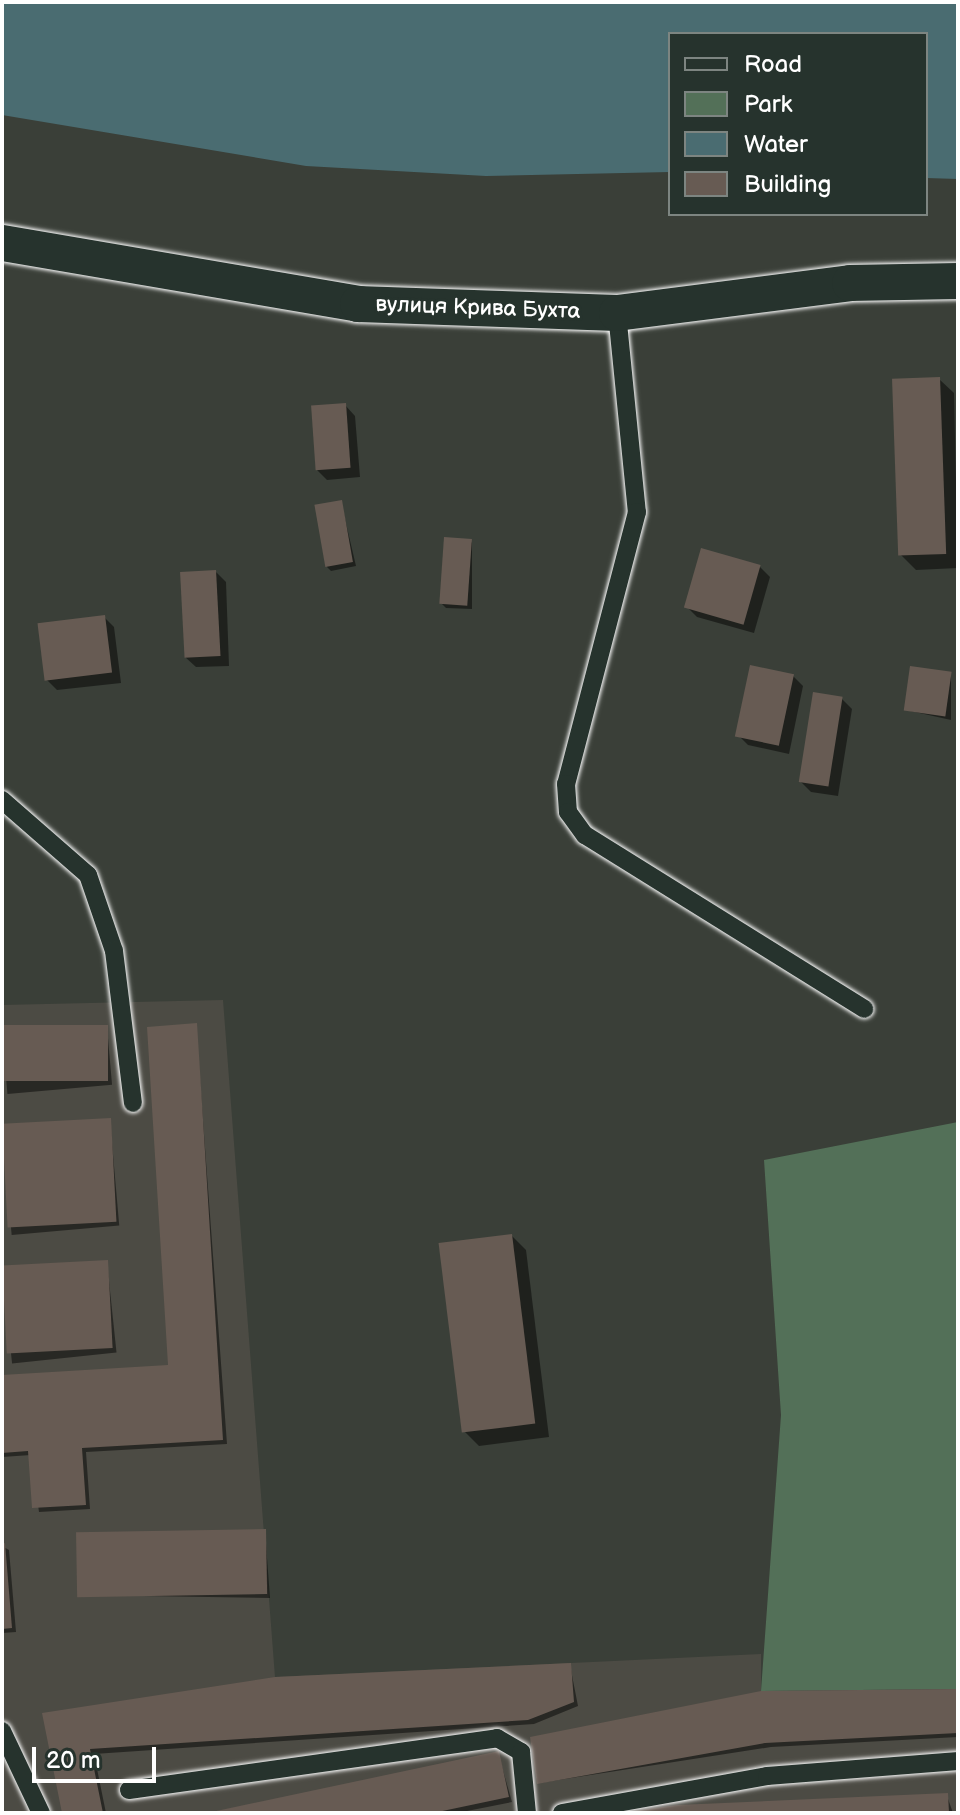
<!DOCTYPE html>
<meta charset="utf-8">
<style>
body{margin:0}
#map{position:relative;width:960px;height:1815px;overflow:hidden;background:#3a3f38;font-family:"Balsamiq Sans",sans-serif}
div>[style]{position:absolute}
.built>*{inset:0;background:#4c4b44}
.green>*{inset:0;background:#537058}
.water>*{inset:0;background:#4a6c71}
.shadow>*{inset:0;background:#0007;transform-origin:0 0}
.building>*{inset:0;background:#675b53;transform-origin:0 0}
.roads{filter:drop-shadow(0 0 2px #fff) drop-shadow(0 0 2px #fff)}
.lane>*{height:18px;margin:-9px;padding:0 9px;transform-origin:9px;border-radius:9px;background:#26332d}
.street>*{height:36px;margin:-18px;padding:0 18px;transform-origin:18px;border-radius:18px;background:#26332d}
span{translate:-50% -50%;white-space:nowrap;text-align:center;line-height:1.15;-webkit-text-stroke:6px #26332d;paint-order:stroke}
.street-label{font-size:22px;color:#fff}
.frame{position:absolute;inset:0;border:4px solid #fff;pointer-events:none}
.legend{position:absolute;left:668px;top:32px;width:260px;height:184px;box-sizing:border-box;background:#26332d;border:2px solid #7d8581;margin:0;padding:10px 14px;list-style:none;font-size:24px;color:#fff}
.legend li{display:flex;align-items:center;gap:16px;height:40px}
.legend b{width:40px;border:2px solid #7d8581}
.scale{position:absolute;left:32px;top:1747px;width:124px;height:36px;box-sizing:border-box;border:4px solid #fff;border-top:0;padding-left:10px;font-size:24px;line-height:28px;white-space:nowrap;color:#fff;-webkit-text-stroke:6px #26332d;paint-order:stroke}
</style>
<div id="map">
<div class="built">
<div style="clip-path:polygon(223px 1000px,275px 1677px,761px 1654px,761px 1691px,958px 1689px,958px 1813px,2px 1813px,2px 1005px)"></div>
</div>
<div class="green">
<div style="clip-path:polygon(958px 1122px,958px 1689px,761px 1691px,781px 1415px,764px 1160px)"></div>
</div>
<div class="water">
<div style="clip-path:polygon(2px 2px,958px 2px,958px 179px,926px 178px,926px 34px,670px 34px,670px 172px,486px 176px,306px 166px,2px 115px)"></div>
</div>
<div class="shadow">
<div style="clip-path:polygon(939px 379px,954px 393px,958px 568px,916px 570px,901px 555px)"></div>
<div style="clip-path:polygon(345px 405px,355px 416px,360px 477px,327px 480px,317px 470px)"></div>
<div style="clip-path:polygon(341px 502px,356px 566px,331px 571px,326px 566px)"></div>
<div style="clip-path:polygon(472px 541px,472px 609px,446px 608px,441px 603px)"></div>
<div style="clip-path:polygon(760px 567px,770px 577px,754px 633px,697px 617px,687px 607px)"></div>
<div style="clip-path:polygon(216px 572px,226px 582px,229px 666px,196px 667px,185px 657px)"></div>
<div style="clip-path:polygon(104px 617px,114px 627px,121px 683px,57px 690px,47px 680px)"></div>
<div style="clip-path:polygon(951px 674px,951px 720px,906px 710px)"></div>
<div style="clip-path:polygon(793px 676px,803px 686px,789px 754px,748px 745px,738px 735px)"></div>
<div style="clip-path:polygon(842px 699px,852px 709px,838px 796px,811px 792px,801px 782px)"></div>
<div style="clip-path:polygon(196px 1026px,227px 1444px,86px 1452px,90px 1509px,39px 1512px,31px 1455px,2px 1457px,2px 1377px,170px 1367px)"></div>
<div style="left:107px;top:1027px;width:58px;height:105px;rotate:85deg"></div>
<div style="left:110px;top:1120px;width:106px;height:108px;rotate:85deg"></div>
<div style="clip-path:polygon(512px 1236px,526px 1250px,549px 1437px,479px 1446px,464px 1431px)"></div>
<div style="left:107px;top:1262px;width:91px;height:105px;rotate:84deg"></div>
<div style="clip-path:polygon(265px 1531px,270px 1598px,79px 1595px)"></div>
<div style="clip-path:polygon(2px 1546px,9px 1550px,16px 1632px,2px 1633px)"></div>
<div style="clip-path:polygon(570px 1665px,578px 1706px,534px 1724px,94px 1754px,106px 1813px,64px 1813px,44px 1715px)"></div>
<div style="clip-path:polygon(958px 1691px,958px 1737px,771px 1747px,539px 1783px)"></div>
<div style="clip-path:polygon(498px 1753px,512px 1802px,457px 1813px,210px 1813px)"></div>
<div style="clip-path:polygon(947px 1796px,953px 1813px,637px 1813px)"></div>
</div>
<div class="building">
<div style="left:940px;top:377px;width:177px;height:48px;rotate:88deg"></div>
<div style="left:346px;top:403px;width:65px;height:35px;rotate:86deg"></div>
<div style="left:342px;top:500px;width:63px;height:28px;rotate:80deg"></div>
<div style="left:444px;top:537px;width:28px;height:67px;rotate:4deg"></div>
<div style="left:701px;top:548px;width:62px;height:62px;rotate:16deg"></div>
<div style="left:216px;top:570px;width:86px;height:36px;rotate:87deg"></div>
<div style="left:105px;top:615px;width:58px;height:68px;rotate:83deg"></div>
<div style="left:750px;top:665px;width:45px;height:73px;rotate:12deg"></div>
<div style="left:910px;top:666px;width:42px;height:45px;rotate:8deg"></div>
<div style="left:813px;top:692px;width:30px;height:91px;rotate:9deg"></div>
<div style="clip-path:polygon(197px 1023px,223px 1440px,82px 1448px,86px 1505px,32px 1508px,28px 1451px,2px 1453px,2px 1375px,168px 1365px,147px 1027px)"></div>
<div style="left:108px;top:1025px;width:56px;height:106px;rotate:90deg"></div>
<div style="left:111px;top:1118px;width:104px;height:109px;rotate:87deg"></div>
<div style="left:512px;top:1234px;width:191px;height:74px;rotate:83deg"></div>
<div style="left:108px;top:1260px;width:88px;height:106px;rotate:87deg"></div>
<div style="left:266px;top:1529px;width:65px;height:190px;rotate:89deg"></div>
<div style="clip-path:polygon(5px 1543px,12px 1628px,2px 1629px,2px 1544px)"></div>
<div style="clip-path:polygon(571px 1663px,574px 1702px,528px 1720px,90px 1749px,103px 1813px,62px 1813px,42px 1713px,275px 1677px)"></div>
<div style="clip-path:polygon(958px 1689px,958px 1733px,765px 1743px,537px 1784px,530px 1737px,761px 1691px)"></div>
<div style="clip-path:polygon(499px 1751px,509px 1797px,433px 1813px,207px 1813px)"></div>
<div style="clip-path:polygon(948px 1793px,949px 1813px,632px 1811px,678px 1805px)"></div>
</div>
<div class="roads">
<div class="lane">
<div style="left:617px;top:313px;width:200px;rotate:84.3deg"></div>
<div style="left:637px;top:512px;width:281px;rotate:104.6deg"></div>
<div style="left:566px;top:784px;width:28px;rotate:86deg"></div>
<div style="left:568px;top:812px;width:29px;rotate:54deg"></div>
<div style="left:585px;top:835px;width:329px;rotate:31.9deg"></div>
<div style="left:2px;top:800px;width:114px;rotate:41.1deg"></div>
<div style="left:88px;top:875px;width:80px;rotate:71.1deg"></div>
<div style="left:114px;top:951px;width:153px;rotate:82.9deg"></div>
<div style="left:2px;top:1731px;width:91px;rotate:64.6deg"></div>
<div style="left:129px;top:1790px;width:372px;rotate:-8deg"></div>
<div style="left:497px;top:1738px;width:28px;rotate:30deg"></div>
<div style="left:521px;top:1752px;width:61px;rotate:84.4deg"></div>
<div style="left:562px;top:1813px;width:208px;rotate:-10.2deg"></div>
<div style="left:767px;top:1776px;width:192px;rotate:-4.5deg"></div>
</div>
<div class="street">
<div style="left:2px;top:243px;width:361px;rotate:9.7deg"></div>
<div style="left:358px;top:304px;width:259px;rotate:2deg"></div>
<div style="left:617px;top:313px;width:235px;rotate:-7.3deg"></div>
<div style="left:850px;top:283px;width:108px;rotate:-1.1deg"></div>
</div>
</div>
<div class="street-label">
<span style="left:478px;top:308px;rotate:2deg">вулиця Крива Бухта</span>
</div>
<div class="frame"></div>
<ul class="legend">
<li><b style="height:10px;background:#26332d"></b>Road</li>
<li><b style="height:22px;background:#537058"></b>Park</li>
<li><b style="height:22px;background:#4a6c71"></b>Water</li>
<li><b style="height:22px;background:#675b53"></b>Building</li>
</ul>
<div class="scale">20 m</div>
</div>
